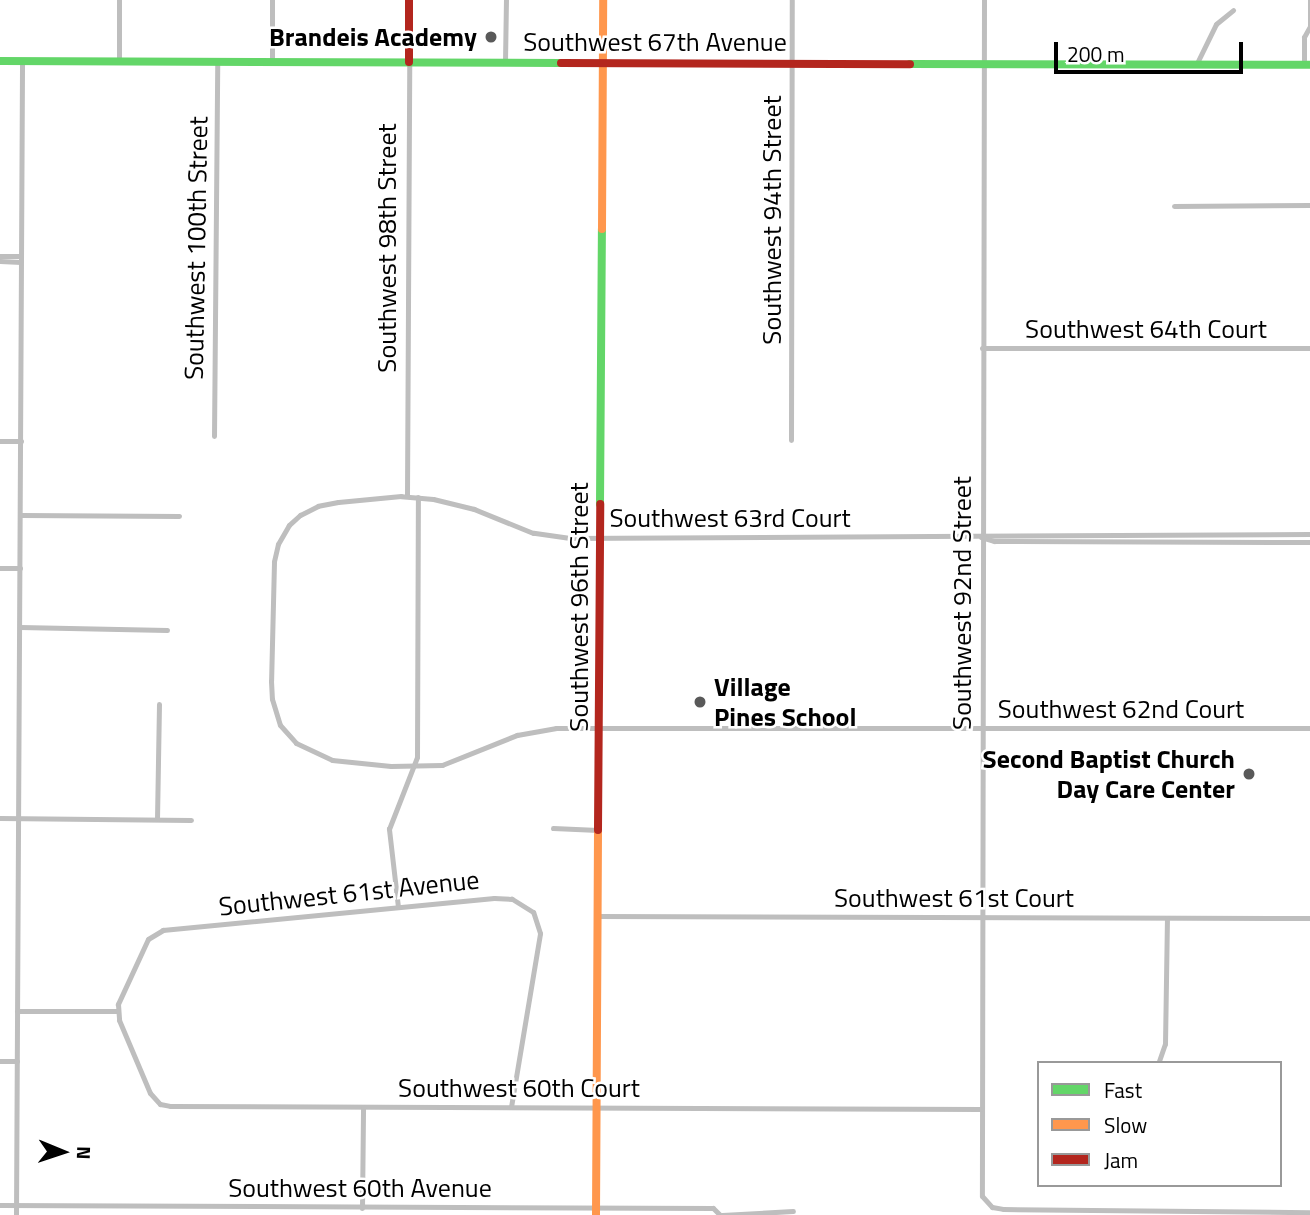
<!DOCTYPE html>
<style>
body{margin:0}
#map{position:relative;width:1310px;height:1215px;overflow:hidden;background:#fff;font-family:"Titillium Web",sans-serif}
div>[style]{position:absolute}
.street>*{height:5px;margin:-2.5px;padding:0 2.5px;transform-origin:2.5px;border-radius:2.5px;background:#bebebe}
.fast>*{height:8px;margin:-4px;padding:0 4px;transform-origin:4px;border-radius:4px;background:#63d668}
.slow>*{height:8px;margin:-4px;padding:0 4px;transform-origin:4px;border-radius:4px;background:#ff974d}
.jam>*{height:8px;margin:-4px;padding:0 4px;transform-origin:4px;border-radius:4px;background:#b3261e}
.dots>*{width:19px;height:19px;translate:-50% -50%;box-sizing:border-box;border:4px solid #fff;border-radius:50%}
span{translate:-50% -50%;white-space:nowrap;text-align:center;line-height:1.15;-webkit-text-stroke:5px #fff;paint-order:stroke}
.poi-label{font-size:26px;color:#000;font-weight:700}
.right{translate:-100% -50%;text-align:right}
.left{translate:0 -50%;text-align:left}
.street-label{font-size:26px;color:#000}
.legend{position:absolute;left:1037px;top:1061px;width:245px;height:126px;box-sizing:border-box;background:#fff;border:2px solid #999;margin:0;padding:9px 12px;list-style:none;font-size:21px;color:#000}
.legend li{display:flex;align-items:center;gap:14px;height:35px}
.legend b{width:35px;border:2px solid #999}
.north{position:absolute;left:28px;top:1117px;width:70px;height:70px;-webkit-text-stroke:5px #fff;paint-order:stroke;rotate:92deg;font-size:19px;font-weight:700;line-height:28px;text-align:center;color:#000}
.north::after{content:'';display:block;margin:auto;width:24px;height:32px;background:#000;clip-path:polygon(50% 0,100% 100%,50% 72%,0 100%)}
.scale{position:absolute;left:1054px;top:42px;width:189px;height:32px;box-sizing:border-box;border:4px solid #000;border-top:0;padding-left:9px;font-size:21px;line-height:24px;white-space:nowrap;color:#000;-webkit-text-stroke:5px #fff;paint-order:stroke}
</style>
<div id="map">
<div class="street">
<div style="left:984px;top:0;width:1196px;rotate:90.1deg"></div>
<div style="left:982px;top:1196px;width:15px;rotate:48deg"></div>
<div style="left:992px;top:1207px;width:11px;rotate:10deg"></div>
<div style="left:1003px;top:1209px;width:307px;rotate:0.6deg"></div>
<div style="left:1310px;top:0;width:27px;rotate:90deg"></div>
<div style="left:119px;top:61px;width:61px;rotate:-90deg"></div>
<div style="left:272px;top:62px;width:62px;rotate:-90deg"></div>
<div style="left:505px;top:62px;width:62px;rotate:-89.1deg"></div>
<div style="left:1197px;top:63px;width:43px;rotate:-64deg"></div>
<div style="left:1216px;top:24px;width:22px;rotate:-39deg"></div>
<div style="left:1304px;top:65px;width:28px;rotate:-90deg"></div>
<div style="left:1304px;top:37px;width:13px;rotate:-61deg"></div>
<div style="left:1174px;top:206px;width:136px;rotate:-0.4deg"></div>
<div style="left:0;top:256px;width:21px"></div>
<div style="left:0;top:261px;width:21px;rotate:3deg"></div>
<div style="left:982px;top:348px;width:328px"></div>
<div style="left:214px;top:436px;width:375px;rotate:-89.5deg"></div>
<div style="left:791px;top:440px;width:440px;rotate:-89.9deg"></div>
<div style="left:0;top:441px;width:21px"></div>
<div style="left:407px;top:496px;width:434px;rotate:-89.7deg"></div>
<div style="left:21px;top:515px;width:158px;rotate:0.4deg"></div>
<div style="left:1310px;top:534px;width:740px;rotate:179.69deg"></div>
<div style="left:570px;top:538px;width:37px;rotate:-172deg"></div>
<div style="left:533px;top:533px;width:64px;rotate:-157.9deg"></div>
<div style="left:474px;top:509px;width:42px;rotate:-166.3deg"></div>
<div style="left:433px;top:499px;width:32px;rotate:-175deg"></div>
<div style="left:401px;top:496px;width:63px;rotate:174.6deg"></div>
<div style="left:338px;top:502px;width:20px;rotate:169deg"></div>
<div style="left:318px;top:506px;width:20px;rotate:153deg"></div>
<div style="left:300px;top:515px;width:15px;rotate:138deg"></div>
<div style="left:289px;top:525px;width:22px;rotate:120deg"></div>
<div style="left:278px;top:544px;width:18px;rotate:103deg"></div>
<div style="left:274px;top:562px;width:119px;rotate:91.4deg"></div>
<div style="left:271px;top:681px;width:18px;rotate:87deg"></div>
<div style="left:272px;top:699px;width:27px;rotate:73deg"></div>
<div style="left:280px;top:725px;width:24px;rotate:48deg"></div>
<div style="left:296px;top:743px;width:40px;rotate:25deg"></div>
<div style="left:332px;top:760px;width:59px;rotate:5.8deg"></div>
<div style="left:391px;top:766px;width:51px;rotate:-1.1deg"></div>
<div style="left:442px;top:765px;width:81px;rotate:-21.8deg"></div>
<div style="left:517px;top:735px;width:40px;rotate:-10deg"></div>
<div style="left:556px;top:728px;width:754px"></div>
<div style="left:981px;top:537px;width:14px;rotate:17deg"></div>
<div style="left:994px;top:541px;width:316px;rotate:0.2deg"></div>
<div style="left:0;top:568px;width:20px"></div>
<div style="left:20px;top:627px;width:147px;rotate:1.2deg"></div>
<div style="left:0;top:818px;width:191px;rotate:0.6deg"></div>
<div style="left:157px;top:819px;width:115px;rotate:-89deg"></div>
<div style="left:553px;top:828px;width:45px;rotate:2.5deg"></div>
<div style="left:398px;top:907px;width:79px;rotate:-96.6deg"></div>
<div style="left:389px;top:829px;width:77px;rotate:-68.7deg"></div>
<div style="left:417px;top:757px;width:260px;rotate:-89.8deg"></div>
<div style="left:598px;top:916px;width:712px;rotate:0.16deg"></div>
<div style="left:17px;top:1011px;width:100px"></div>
<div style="left:0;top:1061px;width:17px"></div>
<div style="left:1159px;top:1061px;width:18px;rotate:-71deg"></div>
<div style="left:1165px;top:1044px;width:126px;rotate:-89.1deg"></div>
<div style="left:511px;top:1107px;width:176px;rotate:-80.5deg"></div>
<div style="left:540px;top:933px;width:22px;rotate:-108deg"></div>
<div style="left:533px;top:912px;width:25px;rotate:-148deg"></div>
<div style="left:512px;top:899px;width:18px;rotate:-177deg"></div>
<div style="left:494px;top:898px;width:333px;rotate:174.5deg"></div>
<div style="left:163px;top:930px;width:17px;rotate:149deg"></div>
<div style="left:148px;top:939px;width:72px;rotate:114.8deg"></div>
<div style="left:118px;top:1004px;width:16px;rotate:86deg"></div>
<div style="left:119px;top:1020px;width:79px;rotate:67deg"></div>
<div style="left:150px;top:1093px;width:15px;rotate:48deg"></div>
<div style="left:160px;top:1104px;width:10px;rotate:11deg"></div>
<div style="left:170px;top:1106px;width:811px;rotate:0.21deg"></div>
<div style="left:0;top:1205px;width:713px;rotate:0.24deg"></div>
<div style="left:713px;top:1208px;width:10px;rotate:45deg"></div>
<div style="left:362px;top:1208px;width:101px;rotate:-89.4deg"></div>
<div style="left:16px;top:1215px;width:1154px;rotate:-89.7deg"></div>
<div style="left:722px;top:1215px;width:71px;rotate:-3.2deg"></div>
</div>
<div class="fast">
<div style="left:0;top:61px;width:561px;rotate:0.2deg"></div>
<div style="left:910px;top:64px;width:400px;rotate:0.1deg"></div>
<div style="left:600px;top:504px;width:275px;rotate:-89.6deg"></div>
</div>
<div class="slow">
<div style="left:602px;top:229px;width:229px;rotate:-89.7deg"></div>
<div style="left:596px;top:1215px;width:385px;rotate:-89.7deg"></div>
</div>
<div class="jam">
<div style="left:409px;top:0;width:62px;rotate:90deg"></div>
<div style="left:561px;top:63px;width:349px;rotate:0.2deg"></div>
<div style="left:598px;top:830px;width:326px;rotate:-89.6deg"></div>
</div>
<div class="dots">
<div style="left:491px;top:37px;background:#595959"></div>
<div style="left:700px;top:702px;background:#595959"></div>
<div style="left:1249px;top:774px;background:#595959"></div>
</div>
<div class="poi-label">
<span class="right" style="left:477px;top:37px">Brandeis Academy</span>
<span class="left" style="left:714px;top:702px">Village<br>Pines School</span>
<span class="right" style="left:1235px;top:774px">Second Baptist Church<br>Day Care Center</span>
</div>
<div class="street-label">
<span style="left:655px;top:42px">Southwest 67th Avenue</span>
<span style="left:772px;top:220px;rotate:-90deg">Southwest 94th Street</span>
<span style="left:196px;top:248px;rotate:-89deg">Southwest 100th Street</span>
<span style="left:387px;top:248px;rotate:-90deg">Southwest 98th Street</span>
<span style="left:1146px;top:329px">Southwest 64th Court</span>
<span style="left:730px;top:518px">Southwest 63rd Court</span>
<span style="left:962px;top:603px;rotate:-90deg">Southwest 92nd Street</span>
<span style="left:579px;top:607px;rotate:-90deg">Southwest 96th Street</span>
<span style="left:1121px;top:709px">Southwest 62nd Court</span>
<span style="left:349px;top:893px;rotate:-6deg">Southwest 61st Avenue</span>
<span style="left:954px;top:898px">Southwest 61st Court</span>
<span style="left:519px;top:1088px">Southwest 60th Court</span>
<span style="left:360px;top:1188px">Southwest 60th Avenue</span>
</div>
<ul class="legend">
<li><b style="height:9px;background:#63d668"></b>Fast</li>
<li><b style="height:9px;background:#ff974d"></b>Slow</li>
<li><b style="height:9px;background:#b3261e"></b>Jam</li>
</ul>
<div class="north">N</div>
<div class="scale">200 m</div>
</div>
